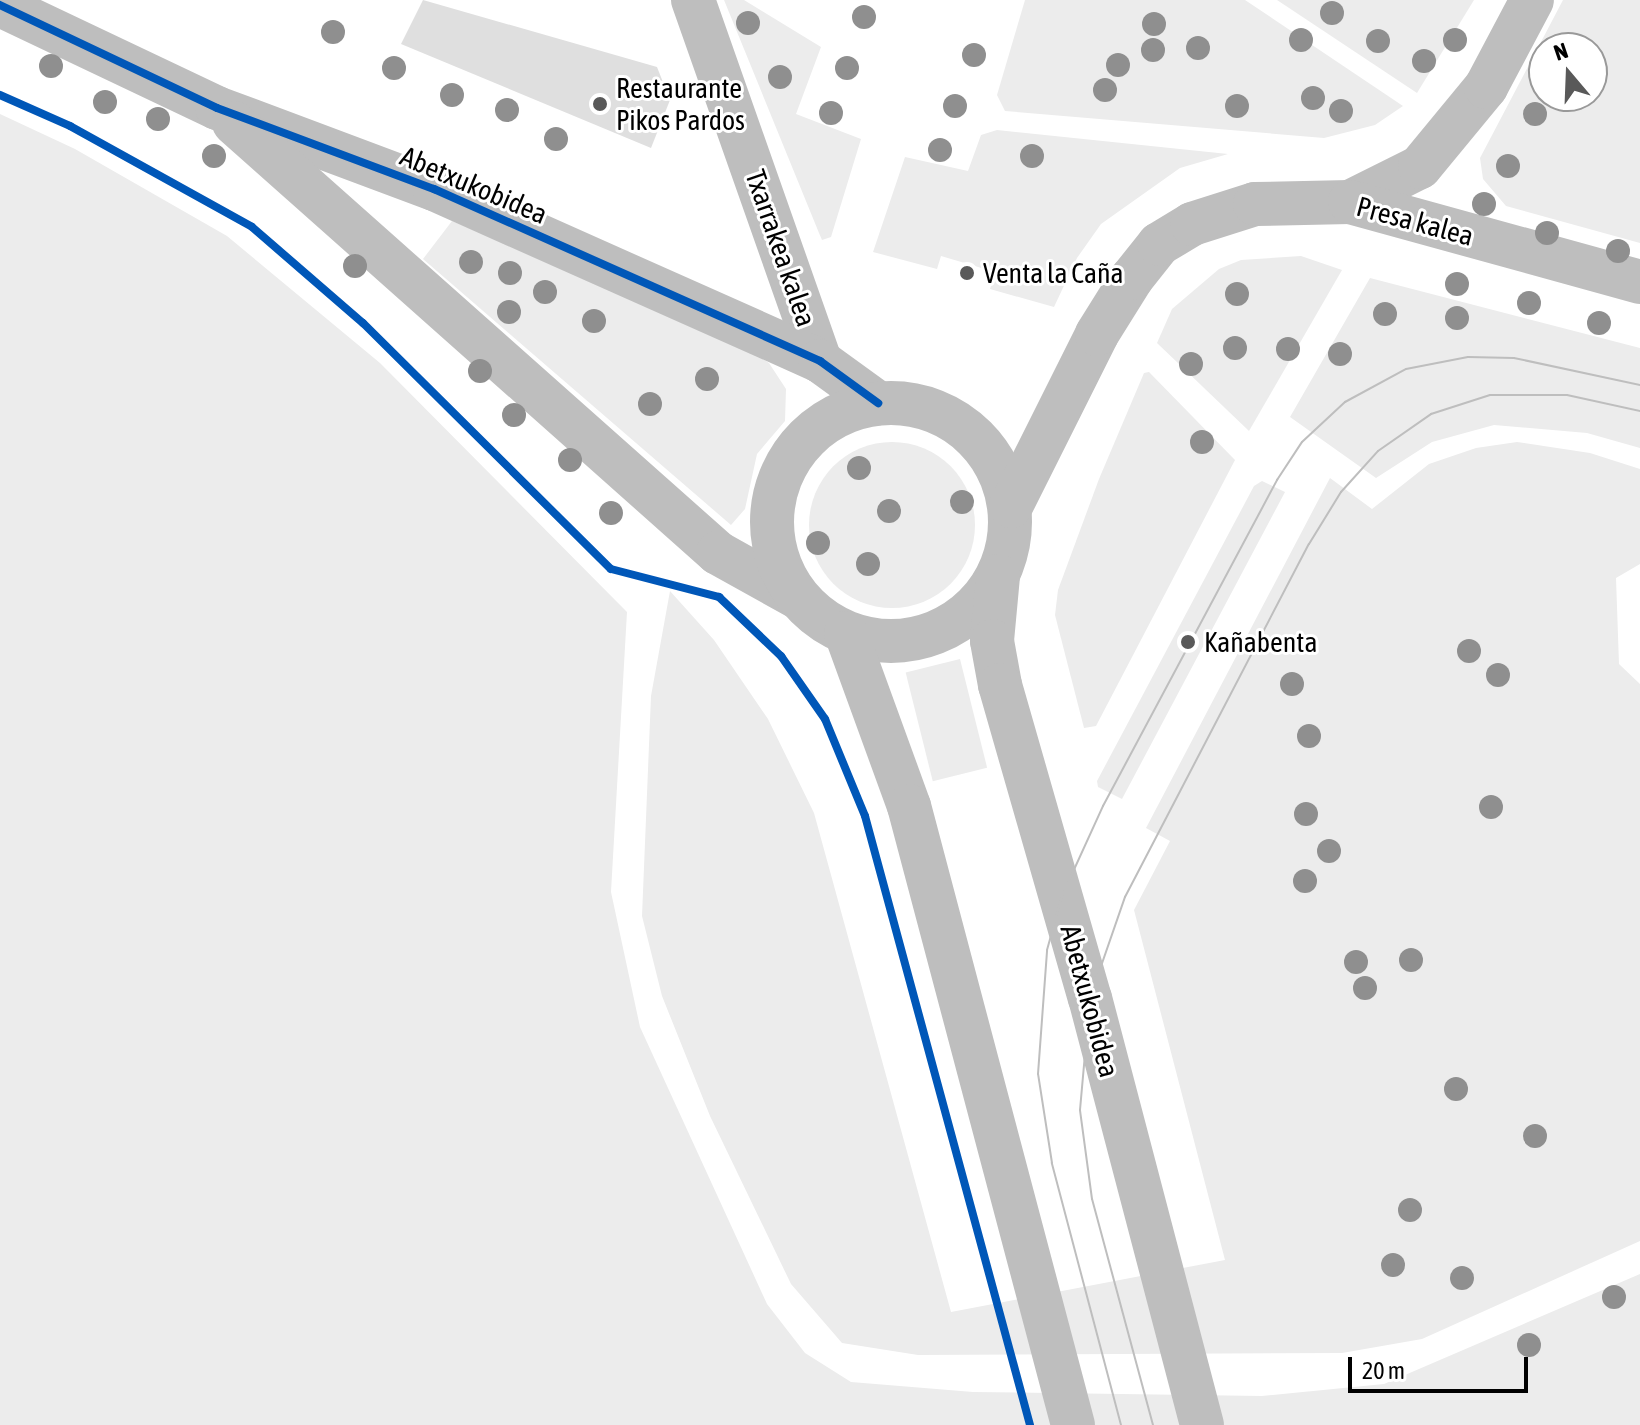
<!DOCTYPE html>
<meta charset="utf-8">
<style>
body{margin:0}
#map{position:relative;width:1640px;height:1425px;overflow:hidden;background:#fff;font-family:"Asap Condensed",sans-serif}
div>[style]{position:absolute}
.green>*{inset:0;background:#ececec;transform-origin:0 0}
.round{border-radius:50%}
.building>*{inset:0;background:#dfdfdf}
.minor>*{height:44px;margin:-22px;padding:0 22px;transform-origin:22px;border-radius:22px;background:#bebebe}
.minor>.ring{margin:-22px;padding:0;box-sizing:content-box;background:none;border:44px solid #bebebe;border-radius:50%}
.tram>*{height:2px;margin:-1px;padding:0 1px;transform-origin:1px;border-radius:1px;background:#bebebe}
.cycleway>*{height:8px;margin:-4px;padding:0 4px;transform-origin:4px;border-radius:4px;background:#0057b8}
.trees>*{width:24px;height:24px;margin:-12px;border-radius:50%;background:#8f8f8f}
.dots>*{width:22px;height:22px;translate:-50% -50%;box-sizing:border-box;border:4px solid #fff;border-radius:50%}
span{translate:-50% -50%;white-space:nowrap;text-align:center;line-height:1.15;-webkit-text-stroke:6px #fff;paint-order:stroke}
.poi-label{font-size:28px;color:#000}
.left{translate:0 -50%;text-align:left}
.street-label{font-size:28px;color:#000}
.north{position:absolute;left:1528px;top:32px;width:80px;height:80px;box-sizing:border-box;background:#fff;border:2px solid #999;border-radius:50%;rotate:341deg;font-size:22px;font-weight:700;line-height:32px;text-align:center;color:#000}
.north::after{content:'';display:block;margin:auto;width:28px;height:36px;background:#595959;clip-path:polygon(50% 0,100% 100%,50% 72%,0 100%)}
.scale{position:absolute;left:1348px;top:1357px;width:180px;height:36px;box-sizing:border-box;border:4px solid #000;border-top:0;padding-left:10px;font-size:24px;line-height:28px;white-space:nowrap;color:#000;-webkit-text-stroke:6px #fff;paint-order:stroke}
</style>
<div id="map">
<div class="green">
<div style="clip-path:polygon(724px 0,744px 0,821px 47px,796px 114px,861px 139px,831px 237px,822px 240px,819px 233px)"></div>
<div style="clip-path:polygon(1025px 0,1245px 0,1403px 106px,1375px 125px,1324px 138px,1005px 111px,997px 95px)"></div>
<div style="clip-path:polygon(1277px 0,1474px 0,1417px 93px)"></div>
<div style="clip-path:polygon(evenodd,1563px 0,1640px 0,1640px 243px,1506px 206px,1483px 179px,1480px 158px,1563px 0,1544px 48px,1592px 48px,1592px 96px,1544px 96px,1544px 48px)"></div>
<div style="clip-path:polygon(0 114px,75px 149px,227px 236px,380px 363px,627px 612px,611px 892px,640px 1027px,767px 1304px,805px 1353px,851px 1382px,973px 1392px,1262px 1396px,1384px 1384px,1640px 1274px,1640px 1425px,0 1425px)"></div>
<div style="clip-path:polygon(997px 130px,1228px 154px,1180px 168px,1101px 224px,1077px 258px,1054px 307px,990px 289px,995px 272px,941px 256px,937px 269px,873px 252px,905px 157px,968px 171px,981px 135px)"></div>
<div style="clip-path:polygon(452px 221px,729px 336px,769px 363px,786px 389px,785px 421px,757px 454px,745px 509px,731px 525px,423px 259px)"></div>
<div style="clip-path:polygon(1301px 256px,1342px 270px,1249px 431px,1157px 343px,1172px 309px,1219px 269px,1241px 260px)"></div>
<div style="clip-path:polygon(1370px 278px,1640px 348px,1640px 448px,1587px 433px,1494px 425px,1432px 442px,1376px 478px,1290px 417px)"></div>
<div style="clip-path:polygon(1149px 372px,1235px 460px,1096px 726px,1084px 728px,1055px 615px,1058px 590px,1099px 479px,1144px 373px)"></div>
<div class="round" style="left:809px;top:442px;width:166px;height:166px"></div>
<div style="clip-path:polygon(1517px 442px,1590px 453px,1640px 469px,1640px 564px,1616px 578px,1619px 664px,1640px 684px,1640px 1241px,1422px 1339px,1342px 1353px,918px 1355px,842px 1343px,791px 1284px,710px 1116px,662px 996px,642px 916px,651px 696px,670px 591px,714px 640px,768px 719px,814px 813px,951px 1312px,1225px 1260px,1134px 910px,1170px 841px,1146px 828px,1330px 478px,1372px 509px,1429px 464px,1476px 448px)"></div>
<div style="clip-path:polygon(1262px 481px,1285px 492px,1122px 799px,1098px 787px,1097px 781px,1254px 486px)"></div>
<div style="left:960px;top:659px;width:112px;height:56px;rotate:76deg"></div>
</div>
<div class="building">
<div style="clip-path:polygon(423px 0,657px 67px,670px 100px,651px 148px,401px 44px)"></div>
</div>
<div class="minor">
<div style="left:693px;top:0;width:383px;rotate:70.6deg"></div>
<div style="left:0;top:5px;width:240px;rotate:25.4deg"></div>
<div style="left:217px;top:108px;width:232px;rotate:20.5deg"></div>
<div style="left:434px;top:189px;width:423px;rotate:24deg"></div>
<div style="left:820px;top:361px;width:72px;rotate:35.9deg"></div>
<div style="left:234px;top:123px;width:647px;rotate:41.62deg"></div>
<div style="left:718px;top:553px;width:90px;rotate:29.1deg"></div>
<div style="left:1350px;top:202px;width:78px;rotate:-26.6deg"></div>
<div style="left:1420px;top:167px;width:104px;rotate:-50.5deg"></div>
<div style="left:1486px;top:87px;width:98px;rotate:-62.1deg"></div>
<div class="ring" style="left:772px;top:403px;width:194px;height:194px"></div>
<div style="left:1011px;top:506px;width:192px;rotate:-63.4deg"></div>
<div style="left:1097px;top:334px;width:66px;rotate:-58deg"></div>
<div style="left:1132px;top:278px;width:43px;rotate:-51.5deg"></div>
<div style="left:1159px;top:244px;width:39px;rotate:-31deg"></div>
<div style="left:1192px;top:224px;width:66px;rotate:-17.6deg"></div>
<div style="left:1255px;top:204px;width:95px;rotate:-1.2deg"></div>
<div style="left:1350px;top:202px;width:301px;rotate:15.4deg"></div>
<div style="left:998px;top:576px;width:65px;rotate:95.3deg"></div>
<div style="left:992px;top:641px;width:45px;rotate:79.7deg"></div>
<div style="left:1000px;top:685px;width:326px;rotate:74deg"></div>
<div style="left:1090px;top:998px;width:441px;rotate:75.3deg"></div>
<div style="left:846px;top:633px;width:184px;rotate:70deg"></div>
<div style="left:909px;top:806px;width:640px;rotate:75.16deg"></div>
</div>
<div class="tram">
<div style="left:1121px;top:1425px;width:271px;rotate:-104.8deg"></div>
<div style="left:1052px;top:1163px;width:90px;rotate:-98.9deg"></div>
<div style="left:1038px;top:1074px;width:124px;rotate:-85.8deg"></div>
<div style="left:1047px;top:950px;width:56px;rotate:-74.5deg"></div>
<div style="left:1062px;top:896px;width:99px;rotate:-65.5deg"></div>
<div style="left:1103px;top:806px;width:370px;rotate:-61.9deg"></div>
<div style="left:1277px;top:480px;width:45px;rotate:-56.7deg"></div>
<div style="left:1302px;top:442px;width:59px;rotate:-42.9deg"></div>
<div style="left:1345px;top:402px;width:69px;rotate:-28.4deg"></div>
<div style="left:1406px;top:369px;width:63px;rotate:-11deg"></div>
<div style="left:1468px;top:357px;width:46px;rotate:1.2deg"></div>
<div style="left:1514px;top:358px;width:129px;rotate:12.1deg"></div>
<div style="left:1153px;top:1425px;width:234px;rotate:-105.1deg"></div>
<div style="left:1092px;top:1199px;width:90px;rotate:-97.7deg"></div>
<div style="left:1080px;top:1110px;width:112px;rotate:-84.9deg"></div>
<div style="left:1090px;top:998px;width:107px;rotate:-70.9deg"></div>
<div style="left:1125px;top:897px;width:398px;rotate:-62.5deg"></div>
<div style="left:1309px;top:544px;width:61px;rotate:-58.4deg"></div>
<div style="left:1341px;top:492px;width:55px;rotate:-47.9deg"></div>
<div style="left:1378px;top:451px;width:65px;rotate:-34.9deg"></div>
<div style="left:1431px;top:414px;width:62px;rotate:-17.9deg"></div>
<div style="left:1490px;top:395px;width:77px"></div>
<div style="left:1567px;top:395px;width:75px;rotate:12.4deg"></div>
</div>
<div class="cycleway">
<div style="left:0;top:5px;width:240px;rotate:25.4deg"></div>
<div style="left:217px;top:108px;width:232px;rotate:20.5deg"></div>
<div style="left:434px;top:189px;width:423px;rotate:24deg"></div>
<div style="left:820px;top:361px;width:72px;rotate:35.9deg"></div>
<div style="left:0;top:95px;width:77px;rotate:23.9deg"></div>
<div style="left:70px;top:126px;width:208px;rotate:29deg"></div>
<div style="left:252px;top:227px;width:147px;rotate:40.9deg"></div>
<div style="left:363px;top:323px;width:349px;rotate:44.8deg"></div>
<div style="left:611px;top:569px;width:112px;rotate:14.5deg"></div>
<div style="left:719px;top:597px;width:86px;rotate:43.6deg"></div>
<div style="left:781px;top:656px;width:77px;rotate:55.1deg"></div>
<div style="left:825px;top:719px;width:105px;rotate:67.6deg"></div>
<div style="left:865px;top:816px;width:631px;rotate:74.84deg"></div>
</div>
<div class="trees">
<div style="left:1332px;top:13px"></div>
<div style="left:864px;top:17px"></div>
<div style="left:748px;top:23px"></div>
<div style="left:1154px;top:24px"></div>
<div style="left:333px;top:32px"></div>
<div style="left:1301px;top:40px"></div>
<div style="left:1455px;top:40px"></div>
<div style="left:1378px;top:41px"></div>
<div style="left:1198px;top:48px"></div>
<div style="left:1153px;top:50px"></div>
<div style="left:974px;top:55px"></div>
<div style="left:1424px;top:61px"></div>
<div style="left:1118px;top:65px"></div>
<div style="left:51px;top:66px"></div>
<div style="left:394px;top:68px"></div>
<div style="left:847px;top:68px"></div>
<div style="left:780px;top:77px"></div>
<div style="left:1105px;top:90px"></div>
<div style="left:452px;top:95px"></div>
<div style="left:1313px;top:98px"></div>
<div style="left:105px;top:102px"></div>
<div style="left:955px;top:106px"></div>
<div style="left:1237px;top:106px"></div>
<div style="left:507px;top:110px"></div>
<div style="left:1341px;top:111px"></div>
<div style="left:831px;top:113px"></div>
<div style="left:1535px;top:114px"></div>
<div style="left:158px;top:119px"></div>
<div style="left:556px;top:139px"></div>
<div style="left:940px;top:150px"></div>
<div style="left:214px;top:156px"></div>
<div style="left:1032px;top:156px"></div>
<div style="left:1508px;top:166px"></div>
<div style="left:1484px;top:204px"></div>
<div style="left:1547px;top:233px"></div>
<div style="left:1618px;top:251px"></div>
<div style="left:471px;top:262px"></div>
<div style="left:355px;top:266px"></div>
<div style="left:510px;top:273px"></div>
<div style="left:1457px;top:284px"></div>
<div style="left:545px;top:292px"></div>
<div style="left:1237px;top:294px"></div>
<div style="left:1529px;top:303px"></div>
<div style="left:509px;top:312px"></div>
<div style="left:1385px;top:314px"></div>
<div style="left:1457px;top:318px"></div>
<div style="left:594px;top:321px"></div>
<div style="left:1599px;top:323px"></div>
<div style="left:1235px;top:348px"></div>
<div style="left:1288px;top:349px"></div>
<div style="left:1340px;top:354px"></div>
<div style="left:1191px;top:364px"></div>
<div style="left:480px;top:371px"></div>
<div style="left:707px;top:379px"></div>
<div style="left:650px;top:404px"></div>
<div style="left:514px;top:415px"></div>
<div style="left:1202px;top:442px"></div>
<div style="left:570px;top:460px"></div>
<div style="left:859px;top:468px"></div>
<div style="left:962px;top:502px"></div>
<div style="left:889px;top:511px"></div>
<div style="left:611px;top:513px"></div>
<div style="left:818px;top:543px"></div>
<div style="left:868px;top:564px"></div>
<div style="left:1469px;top:651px"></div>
<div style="left:1498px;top:675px"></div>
<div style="left:1292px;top:684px"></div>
<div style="left:1309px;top:736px"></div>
<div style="left:1491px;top:807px"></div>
<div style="left:1306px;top:814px"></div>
<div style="left:1329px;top:851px"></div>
<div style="left:1305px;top:881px"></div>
<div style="left:1411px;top:960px"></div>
<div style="left:1356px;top:962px"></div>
<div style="left:1365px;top:988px"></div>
<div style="left:1456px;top:1089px"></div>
<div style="left:1535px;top:1136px"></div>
<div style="left:1410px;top:1210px"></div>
<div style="left:1393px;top:1265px"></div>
<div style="left:1462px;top:1278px"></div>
<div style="left:1614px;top:1297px"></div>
<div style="left:1529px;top:1345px"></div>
</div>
<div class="dots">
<div style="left:600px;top:104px;background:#595959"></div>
<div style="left:967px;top:273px;background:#595959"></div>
<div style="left:1188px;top:642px;background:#595959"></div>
</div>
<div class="poi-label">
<span class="left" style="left:616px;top:104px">Restaurante<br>Pikos Pardos</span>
<span class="left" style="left:983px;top:273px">Venta la Caña</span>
<span class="left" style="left:1204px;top:642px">Kañabenta</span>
</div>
<div class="street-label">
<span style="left:474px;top:185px;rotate:23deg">Abetxukobidea</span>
<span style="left:1415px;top:221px;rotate:15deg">Presa kalea</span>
<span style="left:781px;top:248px;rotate:71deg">Txarrakea kalea</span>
<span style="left:1090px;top:1001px;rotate:75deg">Abetxukobidea</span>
</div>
<div class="north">N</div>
<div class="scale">20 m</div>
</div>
